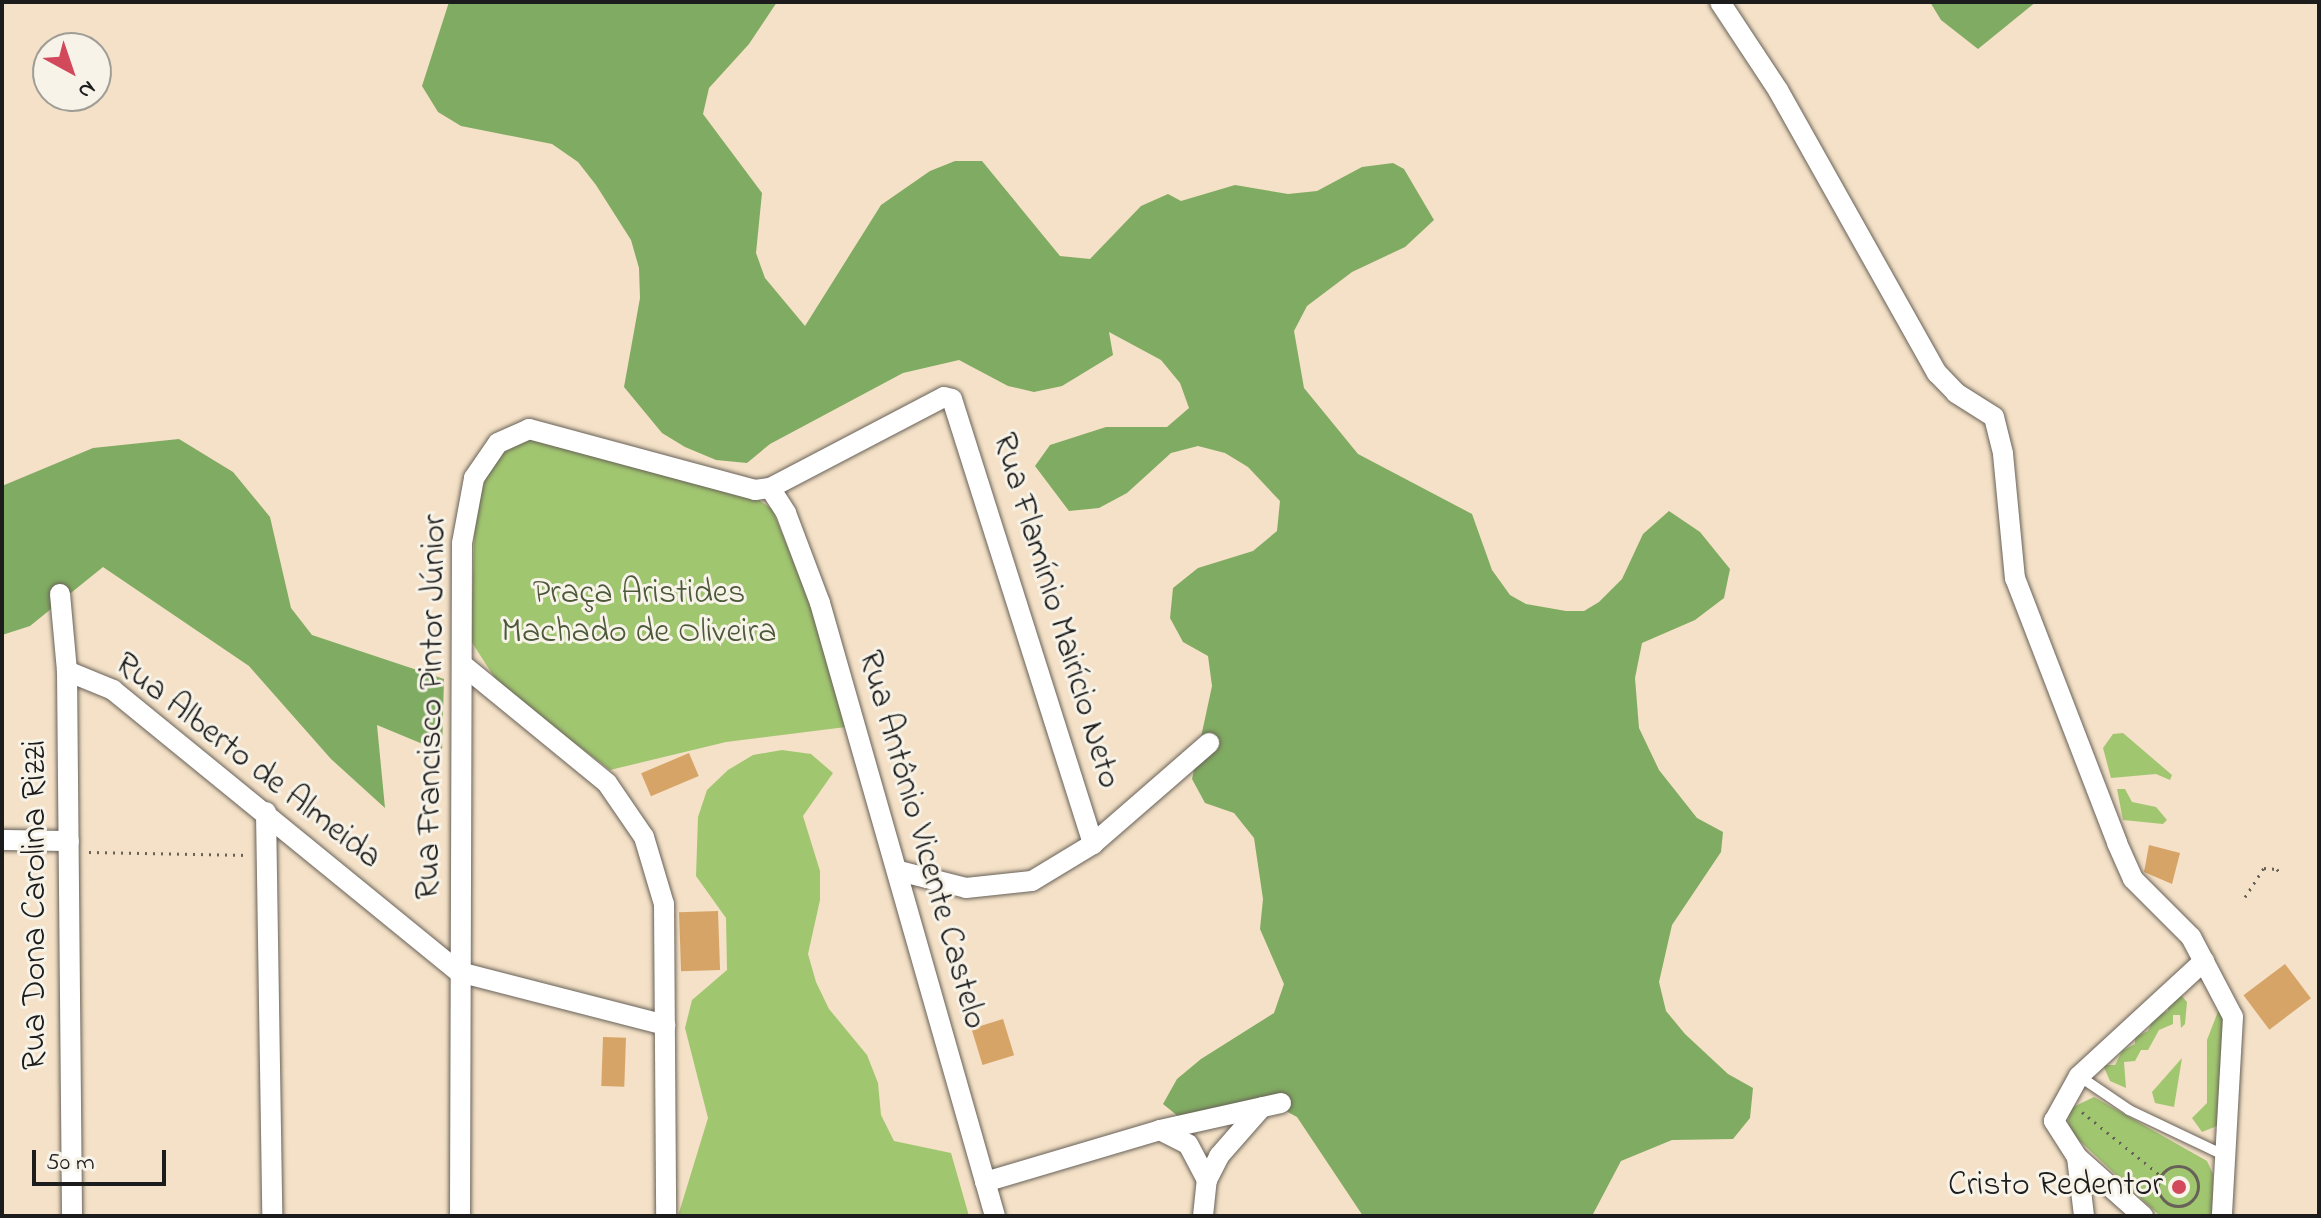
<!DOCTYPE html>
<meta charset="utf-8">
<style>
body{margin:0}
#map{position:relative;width:2321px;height:1218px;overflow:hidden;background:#f4e1c7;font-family:"Indie Flower",sans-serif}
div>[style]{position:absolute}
.green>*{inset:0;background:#a1c670}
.forest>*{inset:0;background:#80ab62}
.building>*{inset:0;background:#d7a467;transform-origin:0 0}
.path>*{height:3px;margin-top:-1.5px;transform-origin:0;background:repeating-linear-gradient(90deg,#686158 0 2px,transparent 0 8px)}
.path>.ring{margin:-1.5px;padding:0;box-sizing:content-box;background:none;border:3px solid #686158;border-radius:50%}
.roads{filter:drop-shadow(0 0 2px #686158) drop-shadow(0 0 2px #686158)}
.lane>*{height:10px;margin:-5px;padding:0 5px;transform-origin:5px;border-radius:5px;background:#fff}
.street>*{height:20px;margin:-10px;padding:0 10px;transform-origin:10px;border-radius:10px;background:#fff}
.dots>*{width:22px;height:22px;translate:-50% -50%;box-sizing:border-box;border:4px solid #f7f3e8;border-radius:50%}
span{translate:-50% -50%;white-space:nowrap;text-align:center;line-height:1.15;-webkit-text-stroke:6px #f7f3e8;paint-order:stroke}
.park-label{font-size:34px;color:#4b5839}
.street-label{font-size:34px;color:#1c1c1c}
.poi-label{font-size:34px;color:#1c1c1c}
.right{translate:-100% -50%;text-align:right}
.frame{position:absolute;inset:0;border:4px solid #1c1c1c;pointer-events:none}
.north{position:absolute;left:32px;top:32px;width:80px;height:80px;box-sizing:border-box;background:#f7f3e8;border:2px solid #9f9d96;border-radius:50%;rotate:140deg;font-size:22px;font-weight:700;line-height:32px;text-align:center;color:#1c1c1c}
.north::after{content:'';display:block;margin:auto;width:28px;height:36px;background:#d1495b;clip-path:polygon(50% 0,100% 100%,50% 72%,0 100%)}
.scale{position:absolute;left:32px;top:1150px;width:134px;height:36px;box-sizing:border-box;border:4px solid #1c1c1c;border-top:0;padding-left:10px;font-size:24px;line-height:28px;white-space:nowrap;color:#1c1c1c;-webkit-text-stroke:6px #f7f3e8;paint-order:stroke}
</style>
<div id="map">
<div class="green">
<div style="clip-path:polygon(534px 437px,756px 498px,772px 509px,812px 605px,846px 727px,726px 742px,610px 770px,500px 686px,471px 641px,475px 514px,487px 474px,502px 453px)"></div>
<div style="clip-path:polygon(2123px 733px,2172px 775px,2170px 780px,2156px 774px,2111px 778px,2103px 748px,2113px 734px)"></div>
<div style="clip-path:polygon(782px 750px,811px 754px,833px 773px,803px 816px,820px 871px,820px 900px,808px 954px,816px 982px,829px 1009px,867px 1055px,878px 1083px,881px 1115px,894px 1141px,951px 1153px,969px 1216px,678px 1216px,708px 1118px,685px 1028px,692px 1000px,727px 970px,726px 918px,696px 876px,698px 817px,707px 790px,728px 770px,753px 755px)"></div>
<div style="clip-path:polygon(2117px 789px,2125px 789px,2132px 802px,2156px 807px,2167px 820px,2163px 824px,2123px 820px)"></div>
<div style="clip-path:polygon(2180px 994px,2187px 1002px,2185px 1024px,2181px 1028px,2180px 1015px,2173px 1015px,2173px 1024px,2159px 1030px,2148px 1050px,2141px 1050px,2135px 1061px,2124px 1062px,2126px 1088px,2110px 1081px,2103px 1065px,2115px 1065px,2122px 1051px,2135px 1044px,2135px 1037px,2148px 1031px,2154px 1017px,2168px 1011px,2168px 1000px)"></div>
<div style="clip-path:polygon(2219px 1009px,2225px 1020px,2217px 1126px,2202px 1132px,2192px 1118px,2207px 1103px,2207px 1040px)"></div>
<div style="clip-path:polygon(2182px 1058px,2174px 1107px,2155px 1103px,2152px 1092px)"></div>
<div style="clip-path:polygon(2094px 1097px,2207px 1161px,2213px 1174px,2213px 1216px,2160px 1216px,2068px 1130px,2069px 1109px)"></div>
</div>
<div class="forest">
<div style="clip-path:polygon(449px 2px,777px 2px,749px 44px,709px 88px,703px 114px,762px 193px,756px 253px,765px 278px,805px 326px,881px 205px,930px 171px,955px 161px,982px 161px,1060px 256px,1090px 259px,1141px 206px,1168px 194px,1181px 201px,1235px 185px,1288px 194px,1317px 191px,1362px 167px,1393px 163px,1404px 169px,1434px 220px,1405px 247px,1352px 272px,1307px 306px,1294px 331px,1304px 388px,1358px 454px,1472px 514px,1492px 570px,1510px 595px,1526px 604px,1566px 611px,1584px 611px,1599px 602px,1622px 579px,1643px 534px,1669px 511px,1700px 532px,1730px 569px,1724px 598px,1695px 620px,1642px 643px,1635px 678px,1639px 728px,1659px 770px,1697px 818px,1723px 832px,1721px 852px,1672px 925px,1659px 982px,1666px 1011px,1685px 1034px,1728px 1074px,1753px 1088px,1750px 1118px,1733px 1139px,1672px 1140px,1621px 1161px,1592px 1216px,1363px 1216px,1297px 1117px,1273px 1104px,1184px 1121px,1163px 1104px,1177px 1079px,1201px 1059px,1274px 1013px,1284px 984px,1260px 929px,1263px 899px,1254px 838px,1234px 813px,1205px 803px,1192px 779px,1212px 686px,1208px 656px,1183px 642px,1170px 618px,1173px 588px,1198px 568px,1253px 551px,1277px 531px,1280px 501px,1248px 467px,1225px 453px,1198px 446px,1171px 453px,1127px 493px,1099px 508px,1069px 511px,1035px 466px,1050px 445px,1106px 427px,1167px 427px,1189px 408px,1180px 383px,1161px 360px,1109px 332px,1113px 355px,1062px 386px,1034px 392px,1008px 386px,959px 360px,903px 373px,770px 444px,747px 463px,716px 460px,685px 447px,662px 433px,624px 387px,640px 298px,639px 268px,631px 240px,596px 185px,578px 162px,552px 144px,461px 126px,438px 112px,422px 86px)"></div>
<div style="clip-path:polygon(1930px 2px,2036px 2px,1978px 49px,1941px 20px)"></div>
<div style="clip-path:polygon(179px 439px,233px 472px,270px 517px,291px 608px,312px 635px,444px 679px,442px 752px,377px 725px,385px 808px,331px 759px,249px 666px,103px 567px,30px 626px,2px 635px,2px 486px,93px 448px)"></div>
</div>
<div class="building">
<div style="left:689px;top:753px;width:25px;height:52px;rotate:67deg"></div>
<div style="clip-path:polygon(2149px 845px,2180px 853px,2172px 884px,2144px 872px)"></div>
<div style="left:718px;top:911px;width:59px;height:39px;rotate:88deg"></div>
<div style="left:2285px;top:964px;width:43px;height:52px;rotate:53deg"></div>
<div style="left:1003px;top:1019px;width:38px;height:33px;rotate:73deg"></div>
<div style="left:603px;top:1037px;width:23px;height:49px;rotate:2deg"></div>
</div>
<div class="path">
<div style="left:89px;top:852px;width:160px;rotate:1.1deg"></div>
<div style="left:2245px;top:897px;width:35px;rotate:-57deg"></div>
<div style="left:2264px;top:868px;width:13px;rotate:4deg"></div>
<div style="left:2277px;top:869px;width:7px;rotate:56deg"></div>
<div style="left:2082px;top:1112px;width:100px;rotate:38.9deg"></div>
<div class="ring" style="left:2158px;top:1166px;width:37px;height:37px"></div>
</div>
<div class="roads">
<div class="lane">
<div style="left:2079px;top:1076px;width:60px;rotate:34.2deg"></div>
<div style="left:2129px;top:1110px;width:107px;rotate:25.4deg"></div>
</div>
<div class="street">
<div style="left:1720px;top:2px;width:105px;rotate:56.6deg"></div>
<div style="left:1778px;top:90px;width:325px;rotate:60.7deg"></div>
<div style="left:1937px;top:373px;width:28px;rotate:46deg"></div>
<div style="left:1956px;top:393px;width:45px;rotate:32.3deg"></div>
<div style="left:1994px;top:417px;width:38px;rotate:76deg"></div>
<div style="left:2003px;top:454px;width:125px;rotate:84.5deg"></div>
<div style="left:2015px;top:578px;width:284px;rotate:68.9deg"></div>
<div style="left:2117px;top:843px;width:39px;rotate:66deg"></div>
<div style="left:2133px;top:879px;width:82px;rotate:45deg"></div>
<div style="left:2191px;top:937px;width:90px;rotate:62.3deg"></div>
<div style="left:2233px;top:1017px;width:199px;rotate:93.2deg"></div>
<div style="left:770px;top:488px;width:30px;rotate:57deg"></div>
<div style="left:786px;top:513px;width:96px;rotate:69.3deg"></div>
<div style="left:820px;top:603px;width:637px;rotate:74.07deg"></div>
<div style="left:60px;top:594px;width:77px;rotate:84.8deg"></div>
<div style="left:67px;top:671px;width:545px;rotate:89.47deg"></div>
<div style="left:463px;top:665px;width:186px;rotate:39.3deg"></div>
<div style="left:607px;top:783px;width:65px;rotate:55.6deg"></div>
<div style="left:644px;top:837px;width:70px;rotate:73.4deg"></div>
<div style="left:664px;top:904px;width:312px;rotate:89.6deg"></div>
<div style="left:67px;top:671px;width:50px;rotate:22.4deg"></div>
<div style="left:113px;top:690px;width:446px;rotate:39.2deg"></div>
<div style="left:459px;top:972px;width:213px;rotate:14.4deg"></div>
<div style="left:266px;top:812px;width:404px;rotate:89.1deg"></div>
<div style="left:2px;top:840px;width:67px;rotate:0.9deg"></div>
<div style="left:899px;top:871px;width:69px;rotate:14.2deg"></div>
<div style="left:966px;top:888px;width:66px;rotate:-6.1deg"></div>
<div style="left:1032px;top:881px;width:71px;rotate:-31.2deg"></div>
<div style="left:1093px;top:844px;width:154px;rotate:-41deg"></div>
<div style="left:1160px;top:1130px;width:31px;rotate:27deg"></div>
<div style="left:1188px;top:1144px;width:41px;rotate:62.2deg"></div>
<div style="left:2077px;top:1157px;width:59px;rotate:83.2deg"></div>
<div style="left:985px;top:1182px;width:183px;rotate:-16.5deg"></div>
<div style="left:1160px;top:1130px;width:124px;rotate:-12.6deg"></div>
<div style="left:460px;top:1216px;width:673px;rotate:-89.83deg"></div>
<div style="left:462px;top:543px;width:66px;rotate:-79.5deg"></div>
<div style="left:474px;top:478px;width:42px;rotate:-55.6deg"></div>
<div style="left:498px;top:443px;width:34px;rotate:-24deg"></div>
<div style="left:529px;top:429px;width:234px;rotate:15.1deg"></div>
<div style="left:755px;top:490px;width:15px;rotate:-8deg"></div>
<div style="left:770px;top:488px;width:196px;rotate:-27.6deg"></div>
<div style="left:944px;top:397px;width:8px;rotate:14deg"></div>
<div style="left:952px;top:399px;width:467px;rotate:72.4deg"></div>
<div style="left:1203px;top:1216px;width:36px;rotate:-84deg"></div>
<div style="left:1207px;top:1180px;width:27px;rotate:-63deg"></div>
<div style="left:1219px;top:1156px;width:65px;rotate:-48.7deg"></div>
<div style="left:2143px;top:1216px;width:89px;rotate:-138.2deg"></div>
<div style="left:2077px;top:1157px;width:43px;rotate:-122.6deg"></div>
<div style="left:2054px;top:1121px;width:51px;rotate:-60.9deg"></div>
<div style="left:2079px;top:1076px;width:170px;rotate:-42.6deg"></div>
</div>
</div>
<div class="dots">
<div style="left:2179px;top:1187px;background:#d1495b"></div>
</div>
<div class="park-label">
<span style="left:639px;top:614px">Praça Aristides<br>Machado de Oliveira</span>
</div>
<div class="street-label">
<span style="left:1055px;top:611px;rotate:73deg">Rua Flamínio Mairício Neto</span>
<span style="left:433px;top:707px;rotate:-89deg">Rua Francisco Pintor Júnior</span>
<span style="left:247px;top:762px;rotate:38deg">Rua Alberto de Almeida</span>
<span style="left:921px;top:840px;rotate:74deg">Rua Antônio Vicente Castelo</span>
<span style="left:37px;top:905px;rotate:-90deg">Rua Dona Carolina Rizzi</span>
</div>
<div class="poi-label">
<span class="right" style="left:2163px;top:1187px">Cristo Redentor</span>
</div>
<div class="frame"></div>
<div class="north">N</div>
<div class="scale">50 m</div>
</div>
